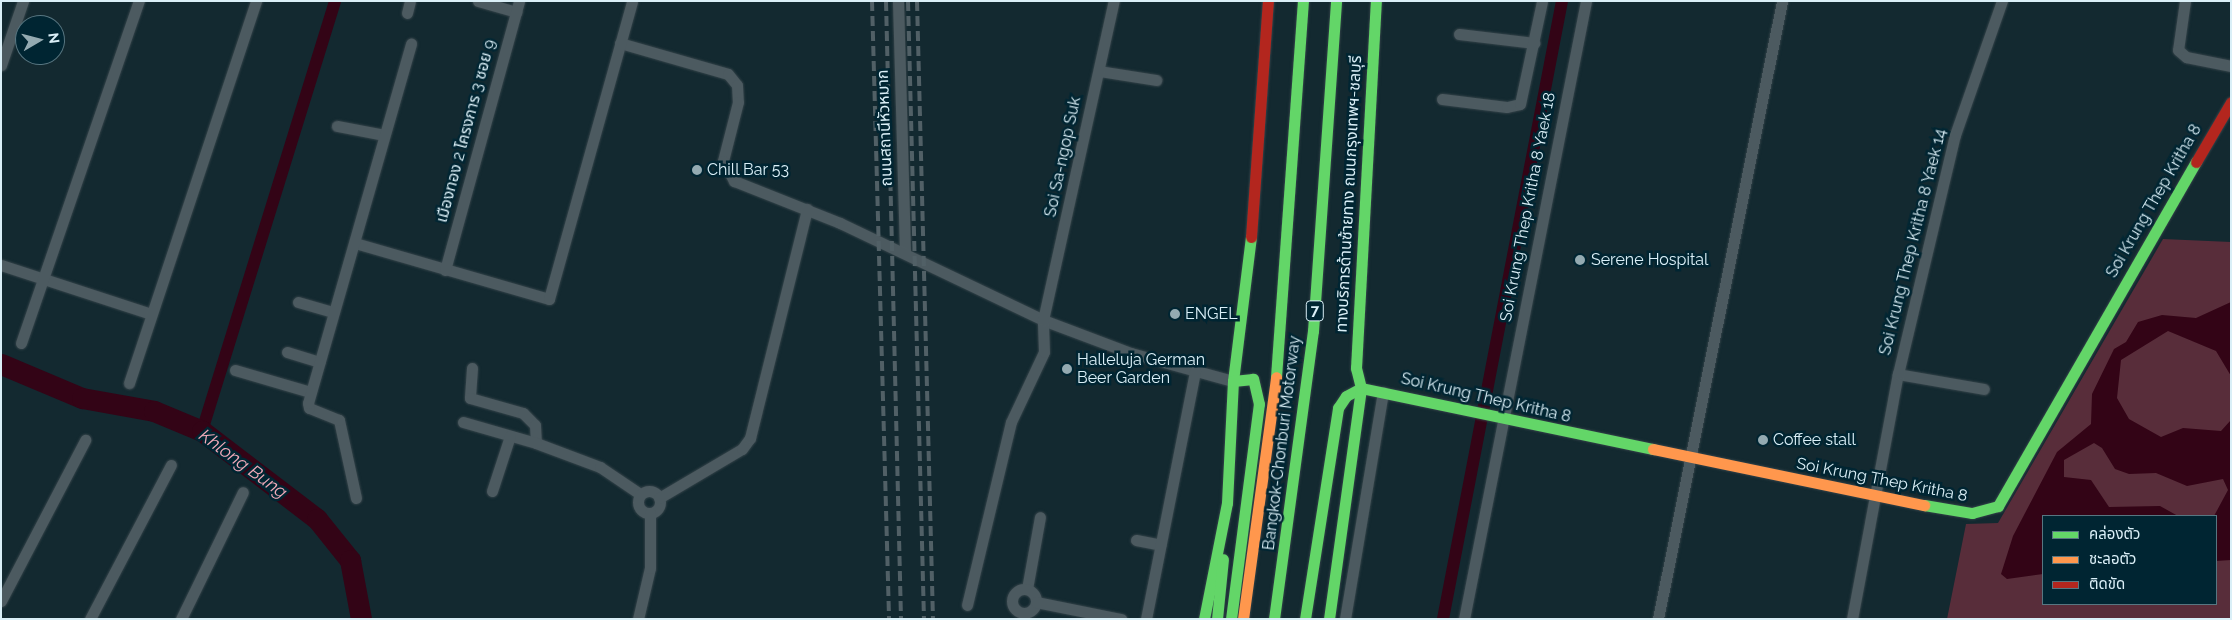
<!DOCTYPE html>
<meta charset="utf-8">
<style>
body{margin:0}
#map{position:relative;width:2232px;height:620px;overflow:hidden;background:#132930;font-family:Raleway,"Noto Sans Thai",sans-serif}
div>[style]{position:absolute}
.green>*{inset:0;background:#582d3a}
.water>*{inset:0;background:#330416}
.canal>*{height:12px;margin:-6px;padding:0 6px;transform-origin:6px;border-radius:6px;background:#330416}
.river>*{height:21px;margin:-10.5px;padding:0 10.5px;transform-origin:10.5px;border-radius:10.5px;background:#330416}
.roads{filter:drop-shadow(0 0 1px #334248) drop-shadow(0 0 1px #334248)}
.street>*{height:11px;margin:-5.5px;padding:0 5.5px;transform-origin:5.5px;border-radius:5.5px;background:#4c5a60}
.street>.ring{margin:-5.5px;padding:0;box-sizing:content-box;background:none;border:11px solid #4c5a60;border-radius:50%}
.fast>*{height:11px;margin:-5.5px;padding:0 5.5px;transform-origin:5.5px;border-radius:5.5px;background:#63d668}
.slow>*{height:11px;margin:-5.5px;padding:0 5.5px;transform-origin:5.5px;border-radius:5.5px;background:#ff974d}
.jam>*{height:11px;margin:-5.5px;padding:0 5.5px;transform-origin:5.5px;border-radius:5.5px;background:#b3261e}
.rail>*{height:4px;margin-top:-2px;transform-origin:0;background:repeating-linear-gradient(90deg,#516066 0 10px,transparent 0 15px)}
.dots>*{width:14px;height:14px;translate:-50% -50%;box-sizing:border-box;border:2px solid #002532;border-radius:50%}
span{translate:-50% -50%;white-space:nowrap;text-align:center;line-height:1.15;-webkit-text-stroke:5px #002532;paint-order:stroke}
.shield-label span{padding:1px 4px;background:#002532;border:1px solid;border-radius:4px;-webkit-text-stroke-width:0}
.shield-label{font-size:15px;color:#daeff7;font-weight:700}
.street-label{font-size:16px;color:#daeff7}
.poi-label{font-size:16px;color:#daeff7}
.left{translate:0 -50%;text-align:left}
.water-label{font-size:18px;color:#f2abba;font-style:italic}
.frame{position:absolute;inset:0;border:2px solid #daeff7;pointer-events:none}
.legend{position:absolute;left:2042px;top:515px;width:175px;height:90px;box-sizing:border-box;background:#002532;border:1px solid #577681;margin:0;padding:6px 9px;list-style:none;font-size:15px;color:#daeff7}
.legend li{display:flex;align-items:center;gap:10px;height:25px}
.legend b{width:25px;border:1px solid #577681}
.north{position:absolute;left:15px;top:15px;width:50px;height:50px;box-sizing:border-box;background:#002532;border:1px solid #577681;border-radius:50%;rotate:82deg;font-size:14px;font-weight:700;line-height:20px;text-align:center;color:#daeff7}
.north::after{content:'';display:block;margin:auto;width:18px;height:22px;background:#94aab1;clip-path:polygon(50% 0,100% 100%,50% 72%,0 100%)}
</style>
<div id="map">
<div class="green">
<div style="clip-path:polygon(evenodd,2163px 239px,2231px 242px,2231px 619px,1947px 619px,1966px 524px,1998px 523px,2163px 239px,2043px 516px,2216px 516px,2216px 604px,2043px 604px,2043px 516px)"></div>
</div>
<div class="water">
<div style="clip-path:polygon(2231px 302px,2231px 376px,2216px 351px,2168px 331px,2121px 360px,2117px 398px,2129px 419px,2161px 437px,2183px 428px,2221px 431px,2231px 420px,2231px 560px,2216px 561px,2214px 516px,2228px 490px,2223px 479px,2187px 486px,2156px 473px,2129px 474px,2115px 469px,2102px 448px,2094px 443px,2064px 460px,2064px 477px,2091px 480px,2109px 507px,2160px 506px,2178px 516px,2043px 516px,2043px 574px,2007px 579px,2001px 574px,2013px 536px,2057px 452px,2091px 424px,2092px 394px,2114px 349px,2126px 342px,2138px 322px,2162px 315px,2196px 318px)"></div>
</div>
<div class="canal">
<div style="left:202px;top:431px;width:450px;rotate:-72.8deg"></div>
<div style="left:1443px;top:619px;width:629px;rotate:-79.1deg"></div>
</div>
<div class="river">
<div style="left:1px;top:364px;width:88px;rotate:22.8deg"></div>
<div style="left:82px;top:398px;width:73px;rotate:10.2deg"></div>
<div style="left:154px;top:411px;width:52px;rotate:22.6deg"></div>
<div style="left:202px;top:431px;width:145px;rotate:37.4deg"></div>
<div style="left:317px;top:519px;width:53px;rotate:51.2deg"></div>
<div style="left:350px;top:560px;width:60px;rotate:79.4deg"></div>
</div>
<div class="roads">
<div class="street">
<div style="left:478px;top:1px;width:40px;rotate:16deg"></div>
<div style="left:898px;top:1px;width:252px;rotate:88.4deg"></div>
<div style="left:2185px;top:1px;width:49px;rotate:98.1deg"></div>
<div style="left:2178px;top:50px;width:11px;rotate:41deg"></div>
<div style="left:2186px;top:57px;width:46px;rotate:11.3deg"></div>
<div style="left:407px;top:13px;width:12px;rotate:-76deg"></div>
<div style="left:1459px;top:34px;width:76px;rotate:6.8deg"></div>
<div style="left:620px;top:43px;width:112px;rotate:16deg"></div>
<div style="left:728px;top:74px;width:14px;rotate:51deg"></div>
<div style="left:737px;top:85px;width:17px;rotate:87deg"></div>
<div style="left:738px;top:102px;width:61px;rotate:104.3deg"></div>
<div style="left:723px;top:161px;width:23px;rotate:61deg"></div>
<div style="left:734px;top:181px;width:114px;rotate:21.6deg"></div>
<div style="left:840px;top:223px;width:225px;rotate:25.5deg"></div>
<div style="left:1043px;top:320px;width:94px;rotate:20.6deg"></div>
<div style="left:1131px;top:353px;width:106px;rotate:15.4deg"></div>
<div style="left:1px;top:65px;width:68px;rotate:-71deg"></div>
<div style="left:1099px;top:71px;width:58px;rotate:9deg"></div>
<div style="left:1442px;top:99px;width:65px;rotate:7deg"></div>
<div style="left:1507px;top:107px;width:13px;rotate:-13deg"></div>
<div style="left:1520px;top:104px;width:105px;rotate:-77.9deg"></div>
<div style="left:337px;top:126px;width:48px;rotate:10.8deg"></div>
<div style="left:355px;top:243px;width:202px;rotate:16.1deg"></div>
<div style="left:549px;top:299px;width:309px;rotate:-74.4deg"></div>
<div style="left:1px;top:265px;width:158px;rotate:18.1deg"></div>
<div style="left:445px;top:270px;width:279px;rotate:-74.6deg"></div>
<div style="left:298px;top:302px;width:37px;rotate:16deg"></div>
<div style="left:21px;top:343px;width:362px;rotate:-71deg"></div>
<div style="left:287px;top:352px;width:34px;rotate:17deg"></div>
<div style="left:472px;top:368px;width:30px;rotate:94deg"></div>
<div style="left:470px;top:398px;width:55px;rotate:15.8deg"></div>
<div style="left:523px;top:413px;width:17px;rotate:45deg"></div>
<div style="left:535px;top:425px;width:18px;rotate:87deg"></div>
<div style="left:536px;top:443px;width:68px;rotate:20.6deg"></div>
<div style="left:600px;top:467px;width:48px;rotate:34deg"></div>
<div style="left:235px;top:370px;width:78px;rotate:16.3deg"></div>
<div style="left:1898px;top:374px;width:87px;rotate:9.9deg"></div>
<div style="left:129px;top:383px;width:403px;rotate:-71.6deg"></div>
<div style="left:463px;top:422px;width:76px;rotate:16deg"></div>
<div class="ring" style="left:638px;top:491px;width:11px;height:11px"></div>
<div style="left:492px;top:491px;width:58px;rotate:-71.9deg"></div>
<div style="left:356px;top:498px;width:80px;rotate:-102.3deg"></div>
<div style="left:339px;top:420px;width:32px;rotate:-158deg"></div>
<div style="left:309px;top:408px;width:5px;rotate:-101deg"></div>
<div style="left:308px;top:403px;width:374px;rotate:-74deg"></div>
<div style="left:659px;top:498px;width:96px;rotate:-30.6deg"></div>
<div style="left:742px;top:449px;width:14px;rotate:-54deg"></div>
<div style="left:750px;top:438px;width:236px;rotate:-76deg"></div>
<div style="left:1136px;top:540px;width:25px;rotate:11deg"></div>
<div style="left:1027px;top:589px;width:73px;rotate:-79.8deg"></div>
<div class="ring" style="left:1012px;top:589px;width:13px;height:13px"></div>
<div style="left:1px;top:601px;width:182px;rotate:-62.4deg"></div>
<div style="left:1036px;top:602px;width:87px;rotate:11.3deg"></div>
<div style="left:967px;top:605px;width:188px;rotate:-76.5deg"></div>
<div style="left:1011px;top:422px;width:77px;rotate:-64.8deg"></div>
<div style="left:1044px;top:352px;width:32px;rotate:-92deg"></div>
<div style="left:1043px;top:320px;width:327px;rotate:-77.5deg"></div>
<div style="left:90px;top:619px;width:174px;rotate:-62.3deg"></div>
<div style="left:181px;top:619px;width:141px;rotate:-64deg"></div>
<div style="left:638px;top:619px;width:52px;rotate:-76.8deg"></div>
<div style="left:650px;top:568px;width:55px;rotate:-90deg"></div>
<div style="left:1146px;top:619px;width:253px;rotate:-78.8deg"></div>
<div style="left:1345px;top:619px;width:230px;rotate:-80.5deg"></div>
<div style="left:1464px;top:619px;width:630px;rotate:-78.83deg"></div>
<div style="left:1658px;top:619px;width:630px;rotate:-78.65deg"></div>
<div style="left:1852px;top:619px;width:249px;rotate:-79.4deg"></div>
<div style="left:1898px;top:374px;width:246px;rotate:-76.6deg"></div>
<div style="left:1955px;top:135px;width:142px;rotate:-70.7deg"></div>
</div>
<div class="fast">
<div style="left:1276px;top:377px;width:377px;rotate:-85.9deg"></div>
<div style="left:1924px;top:505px;width:49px;rotate:9.5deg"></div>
<div style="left:1972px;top:513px;width:27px;rotate:-15deg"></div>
<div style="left:1998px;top:506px;width:397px;rotate:-60.1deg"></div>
<div style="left:1204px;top:619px;width:118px;rotate:-78.8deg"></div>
<div style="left:1227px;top:503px;width:122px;rotate:-87.2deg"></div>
<div style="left:1233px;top:381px;width:145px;rotate:-82.9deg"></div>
<div style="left:1217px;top:619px;width:60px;rotate:-84.3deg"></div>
<div style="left:1231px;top:619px;width:217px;rotate:-82.6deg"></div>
<div style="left:1259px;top:404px;width:26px;rotate:-103deg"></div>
<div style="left:1253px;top:379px;width:20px;rotate:174deg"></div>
<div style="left:1274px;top:619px;width:291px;rotate:-82.3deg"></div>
<div style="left:1313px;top:331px;width:331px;rotate:-86deg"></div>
<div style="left:1305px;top:619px;width:214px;rotate:-81.1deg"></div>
<div style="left:1338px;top:408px;width:14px;rotate:-56deg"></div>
<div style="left:1346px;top:396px;width:17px;rotate:-28deg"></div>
<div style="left:1361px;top:388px;width:298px;rotate:11.8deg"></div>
<div style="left:1329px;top:619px;width:233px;rotate:-82.1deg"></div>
<div style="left:1361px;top:388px;width:21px;rotate:-104deg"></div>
<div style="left:1356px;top:368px;width:368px;rotate:-86.9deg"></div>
</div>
<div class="slow">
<div style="left:1653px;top:449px;width:277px;rotate:11.7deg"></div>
<div style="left:1243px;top:619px;width:244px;rotate:-82.2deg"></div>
</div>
<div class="jam">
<div style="left:2196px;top:162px;width:69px;rotate:-59.7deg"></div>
<div style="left:1251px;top:237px;width:237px;rotate:-85.9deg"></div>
</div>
</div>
<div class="rail">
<div style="left:872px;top:1px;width:618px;rotate:88.42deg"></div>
<div style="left:886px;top:1px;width:618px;rotate:88.61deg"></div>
<div style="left:908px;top:1px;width:618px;rotate:88.52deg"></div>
<div style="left:917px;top:1px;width:618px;rotate:88.52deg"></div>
</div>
<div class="dots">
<div style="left:697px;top:170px;background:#94aab1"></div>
<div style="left:1580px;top:260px;background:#94aab1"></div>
<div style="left:1175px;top:314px;background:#94aab1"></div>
<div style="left:1067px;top:369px;background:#94aab1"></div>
<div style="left:1763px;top:440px;background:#94aab1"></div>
</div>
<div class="shield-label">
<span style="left:1315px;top:311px">7</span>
</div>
<div class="street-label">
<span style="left:885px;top:128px;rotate:-92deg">ถนนสถานีหัวหมาก</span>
<span style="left:466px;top:131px;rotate:-75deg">เมืองทอง 2 โครงการ 3 ซอย 9</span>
<span style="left:1063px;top:157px;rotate:-78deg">Soi Sa-ngop Suk</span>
<span style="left:1349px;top:194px;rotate:-87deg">ทางบริการด้านซ้ายทาง ถนนกรุงเทพฯ-ชลบุรี</span>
<span style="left:2154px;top:201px;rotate:-60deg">Soi Krung Thep Kritha 8</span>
<span style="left:1528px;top:207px;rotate:-79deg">Soi Krung Thep Kritha 8 Yaek 18</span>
<span style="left:1913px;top:242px;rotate:-76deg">Soi Krung Thep Kritha 8 Yaek 14</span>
<span style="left:1486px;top:398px;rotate:13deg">Soi Krung Thep Kritha 8</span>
<span style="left:1282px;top:443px;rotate:-83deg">Bangkok-Chonburi Motorway</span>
<span style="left:1882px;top:480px;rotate:11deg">Soi Krung Thep Kritha 8</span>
</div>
<div class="poi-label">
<span class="left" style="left:707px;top:170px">Chill Bar 53</span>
<span class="left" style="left:1591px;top:260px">Serene Hospital</span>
<span class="left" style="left:1185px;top:314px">ENGEL</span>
<span class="left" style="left:1077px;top:369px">Halleluja German<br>Beer Garden</span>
<span class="left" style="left:1773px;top:440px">Coffee stall</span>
</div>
<div class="water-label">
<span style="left:243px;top:464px;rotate:36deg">Khlong Bung</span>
</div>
<div class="frame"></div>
<ul class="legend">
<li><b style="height:6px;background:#63d668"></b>คล่องตัว</li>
<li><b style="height:6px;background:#ff974d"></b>ชะลอตัว</li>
<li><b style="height:6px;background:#b3261e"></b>ติดขัด</li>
</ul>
<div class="north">N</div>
</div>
